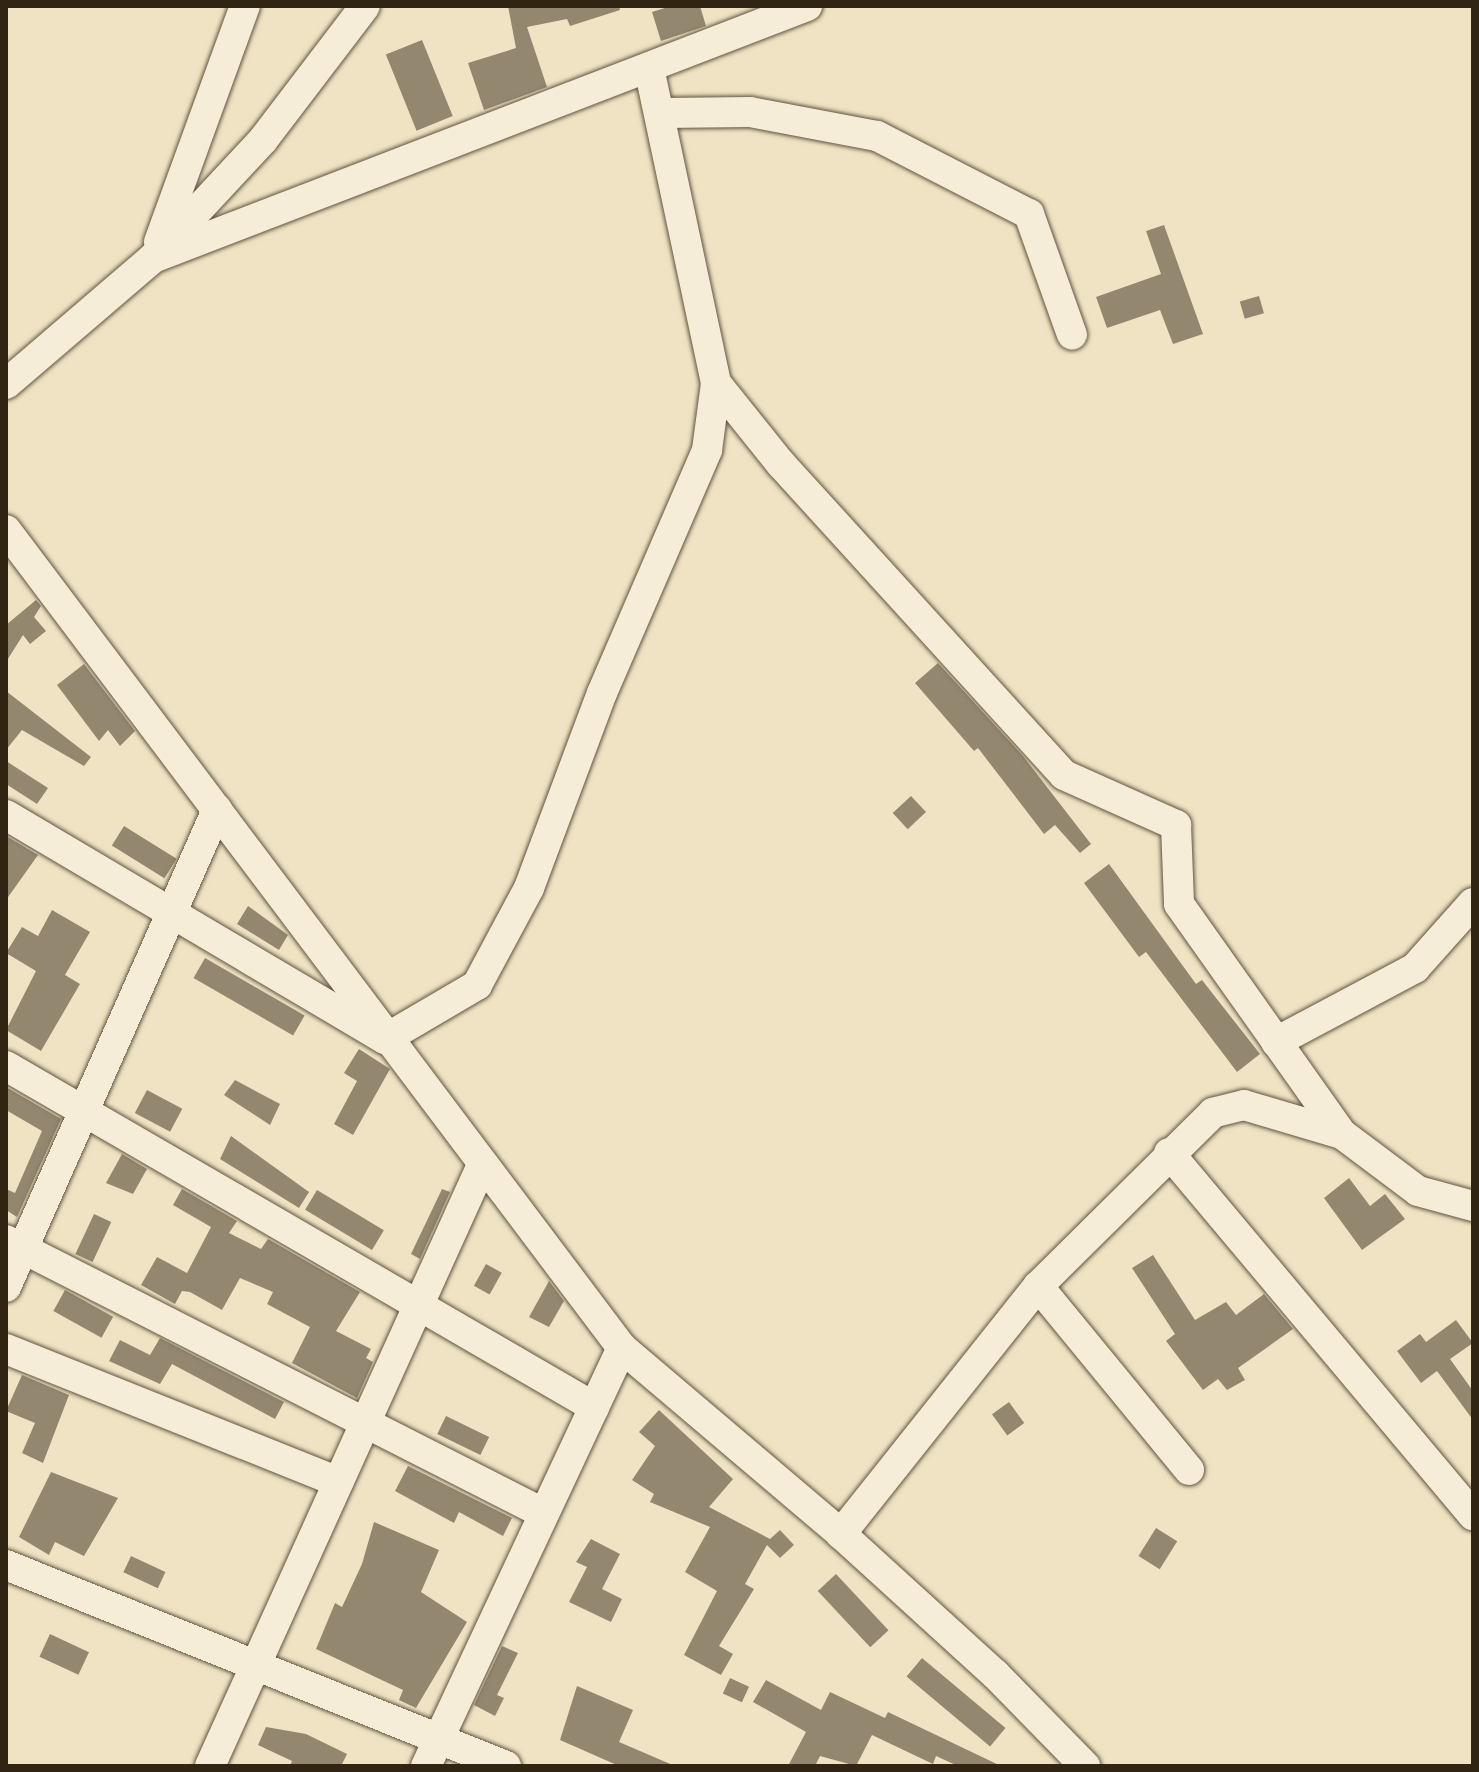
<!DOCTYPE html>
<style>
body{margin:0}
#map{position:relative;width:1479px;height:1772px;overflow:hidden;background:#f0e3c3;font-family:Alegreya,serif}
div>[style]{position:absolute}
.building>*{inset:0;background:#94876f;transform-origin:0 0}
.roads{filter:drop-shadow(0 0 2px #60543f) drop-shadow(0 0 2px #60543f)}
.minor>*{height:30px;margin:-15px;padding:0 15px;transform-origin:15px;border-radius:15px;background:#f5edd8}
span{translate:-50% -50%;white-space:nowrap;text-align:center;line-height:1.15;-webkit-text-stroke:7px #f5edd8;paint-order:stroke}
.frame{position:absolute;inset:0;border:8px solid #302413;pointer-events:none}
</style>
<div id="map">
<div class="building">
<div style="clip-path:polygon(508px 6px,619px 6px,620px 10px,570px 26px,567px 19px,527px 27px,547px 87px,484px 110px,468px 63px,516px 48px)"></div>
<div style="clip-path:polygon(671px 6px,700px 6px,706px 26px,661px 41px,652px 12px)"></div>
<div style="left:422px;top:40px;width:82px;height:39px;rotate:68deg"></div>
<div style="clip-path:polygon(1164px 225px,1203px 334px,1173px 344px,1160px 310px,1107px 328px,1096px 297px,1161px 274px,1146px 231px)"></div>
<div style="left:1259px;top:296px;width:18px;height:20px;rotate:74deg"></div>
<div style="clip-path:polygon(36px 600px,41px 606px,34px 617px,46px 631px,30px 644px,23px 635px,6px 662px,6px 625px)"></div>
<div style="clip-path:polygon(938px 663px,1023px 756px,1091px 844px,1080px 853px,1055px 825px,1044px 834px,978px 748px,974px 751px,915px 683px)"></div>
<div style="clip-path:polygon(84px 664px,135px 731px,120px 746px,108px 730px,99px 741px,57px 685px)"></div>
<div style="clip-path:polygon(6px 691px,91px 757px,84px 766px,22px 730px,6px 750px)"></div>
<div style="clip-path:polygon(6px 761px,48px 788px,37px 804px,6px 784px)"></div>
<div style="left:911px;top:796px;width:22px;height:25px;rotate:47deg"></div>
<div style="left:124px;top:826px;width:62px;height:23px;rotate:32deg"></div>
<div style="clip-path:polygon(6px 836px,38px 855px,6px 900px)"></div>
<div style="clip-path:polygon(1109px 864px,1196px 984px,1202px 980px,1260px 1054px,1237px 1072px,1146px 952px,1139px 957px,1084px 883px)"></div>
<div style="clip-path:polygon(248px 906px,288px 935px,279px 950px,237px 924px)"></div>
<div style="clip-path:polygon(52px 910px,90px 932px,65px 975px,80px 984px,41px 1051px,6px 1030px,36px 971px,6px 953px,22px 927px,38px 936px)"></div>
<div style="left:205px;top:958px;width:115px;height:23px;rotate:30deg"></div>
<div style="clip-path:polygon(359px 1049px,390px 1069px,353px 1135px,334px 1124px,357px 1081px,344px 1073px)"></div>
<div style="clip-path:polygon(235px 1080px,280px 1104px,270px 1125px,224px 1095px)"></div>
<div style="clip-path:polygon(6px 1087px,61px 1119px,17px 1217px,6px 1210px,6px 1189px,15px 1193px,42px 1131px,6px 1110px)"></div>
<div style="left:147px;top:1090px;width:40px;height:26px;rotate:28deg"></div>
<div style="clip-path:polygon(231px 1136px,309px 1192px,299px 1208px,220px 1159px)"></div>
<div style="clip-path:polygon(122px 1154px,147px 1169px,133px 1194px,106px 1183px)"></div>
<div style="clip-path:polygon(1349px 1178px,1370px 1206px,1385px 1194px,1405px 1219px,1362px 1250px,1324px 1198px)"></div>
<div style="clip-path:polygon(182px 1189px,237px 1221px,229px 1233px,261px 1249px,268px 1239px,360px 1292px,336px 1331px,371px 1349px,366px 1358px,373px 1362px,357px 1398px,292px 1363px,310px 1327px,267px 1304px,273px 1292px,240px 1278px,222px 1310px,190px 1292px,182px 1291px,175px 1304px,141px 1285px,157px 1257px,187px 1273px,211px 1227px,173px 1205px)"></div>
<div style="clip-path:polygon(442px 1189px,450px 1192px,420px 1259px,411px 1254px)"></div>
<div style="left:317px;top:1190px;width:78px;height:23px;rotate:31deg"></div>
<div style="left:94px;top:1214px;width:19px;height:44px;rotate:25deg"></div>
<div style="clip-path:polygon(1153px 1255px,1195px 1320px,1226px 1302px,1236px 1315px,1264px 1294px,1293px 1329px,1238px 1368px,1245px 1380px,1227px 1390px,1218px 1379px,1203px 1390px,1166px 1341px,1175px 1334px,1132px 1268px)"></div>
<div style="left:486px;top:1264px;width:18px;height:25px;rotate:29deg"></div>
<div style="clip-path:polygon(549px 1281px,564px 1301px,549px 1327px,529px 1317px)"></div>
<div style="left:65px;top:1290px;width:55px;height:24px;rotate:29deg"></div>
<div style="clip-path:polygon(1456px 1320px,1473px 1343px,1450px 1359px,1473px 1391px,1473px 1420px,1437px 1371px,1421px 1383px,1397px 1351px,1420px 1334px,1426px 1342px)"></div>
<div style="clip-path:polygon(160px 1338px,284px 1402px,275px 1419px,172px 1364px,160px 1384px,109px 1361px,120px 1340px,150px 1355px)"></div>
<div style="clip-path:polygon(22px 1375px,69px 1395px,43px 1463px,22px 1453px,35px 1423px,6px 1411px)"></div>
<div style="left:1009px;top:1402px;width:26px;height:21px;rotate:54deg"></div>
<div style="clip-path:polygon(659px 1410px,733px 1479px,709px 1507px,770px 1539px,780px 1530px,794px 1545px,780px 1558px,767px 1545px,745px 1584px,754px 1589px,719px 1646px,733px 1654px,721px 1675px,684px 1655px,717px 1591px,685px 1572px,710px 1527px,650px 1502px,654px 1494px,632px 1480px,655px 1446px,639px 1432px)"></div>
<div style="left:446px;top:1416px;width:48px;height:20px;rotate:26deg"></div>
<div style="clip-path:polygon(408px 1466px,512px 1518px,503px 1536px,459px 1512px,454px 1523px,395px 1491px)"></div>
<div style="clip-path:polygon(51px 1472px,118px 1498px,84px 1556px,55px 1542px,49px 1555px,19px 1537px)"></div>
<div style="clip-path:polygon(374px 1522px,439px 1550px,421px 1592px,467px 1622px,416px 1708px,399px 1700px,403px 1690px,316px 1649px,335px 1603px,342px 1607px,362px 1564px)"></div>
<div style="left:1156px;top:1528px;width:25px;height:33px;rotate:32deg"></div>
<div style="clip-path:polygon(591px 1539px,620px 1554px,602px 1589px,622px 1599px,611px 1622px,569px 1602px,587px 1567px,576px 1562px)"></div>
<div style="left:131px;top:1556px;width:38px;height:18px;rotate:25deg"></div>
<div style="left:836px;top:1574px;width:77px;height:25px;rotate:47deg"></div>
<div style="left:50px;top:1634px;width:43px;height:25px;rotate:25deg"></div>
<div style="clip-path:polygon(502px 1646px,518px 1653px,497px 1695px,504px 1698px,495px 1716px,474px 1705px)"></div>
<div style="left:922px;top:1658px;width:109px;height:24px;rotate:40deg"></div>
<div style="left:730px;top:1678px;width:21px;height:17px;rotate:25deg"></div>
<div style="clip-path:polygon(766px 1680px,821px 1710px,830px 1692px,885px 1718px,888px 1712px,1001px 1766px,958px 1766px,936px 1756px,933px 1764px,872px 1735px,856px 1766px,820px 1756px,815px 1766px,788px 1766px,806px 1732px,753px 1702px)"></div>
<div style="clip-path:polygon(577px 1686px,633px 1710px,619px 1742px,675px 1766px,619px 1766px,560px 1740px)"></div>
<div style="clip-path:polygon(266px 1727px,306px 1734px,347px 1754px,341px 1766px,290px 1766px,292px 1761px,258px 1745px)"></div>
</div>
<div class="roads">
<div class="minor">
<div style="left:663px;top:113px;width:87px;rotate:-0.7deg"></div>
<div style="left:750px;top:112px;width:129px;rotate:10.7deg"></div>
<div style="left:877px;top:136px;width:171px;rotate:27.2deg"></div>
<div style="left:1029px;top:214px;width:128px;rotate:70.4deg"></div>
<div style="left:159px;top:242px;width:251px;rotate:-70deg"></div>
<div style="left:153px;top:258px;width:701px;rotate:-21.07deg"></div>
<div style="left:716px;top:383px;width:104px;rotate:51.3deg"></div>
<div style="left:781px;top:464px;width:420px;rotate:47.7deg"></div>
<div style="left:1064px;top:775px;width:123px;rotate:24.1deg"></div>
<div style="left:1176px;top:825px;width:79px;rotate:87.8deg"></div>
<div style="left:1179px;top:904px;width:282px;rotate:54.7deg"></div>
<div style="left:1342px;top:1134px;width:102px;rotate:-163.5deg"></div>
<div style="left:1244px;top:1105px;width:32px;rotate:166deg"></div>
<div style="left:1213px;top:1113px;width:246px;rotate:135.3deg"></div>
<div style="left:1038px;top:1286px;width:317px;rotate:128.5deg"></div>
<div style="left:6px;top:384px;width:194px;rotate:-40.6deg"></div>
<div style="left:153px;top:258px;width:161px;rotate:-47deg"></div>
<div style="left:263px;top:140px;width:168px;rotate:-52.7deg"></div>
<div style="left:6px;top:530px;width:1024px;rotate:53.02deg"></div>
<div style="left:622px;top:1348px;width:287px;rotate:40.3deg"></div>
<div style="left:841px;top:1534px;width:208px;rotate:42.3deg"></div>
<div style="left:995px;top:1674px;width:129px;rotate:45.6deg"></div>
<div style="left:6px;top:815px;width:440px;rotate:30.6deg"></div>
<div style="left:385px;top:1039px;width:107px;rotate:-30.4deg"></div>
<div style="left:477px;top:985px;width:110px;rotate:-61.8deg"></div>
<div style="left:529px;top:888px;width:208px;rotate:-69.5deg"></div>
<div style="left:602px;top:693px;width:265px;rotate:-66.6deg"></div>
<div style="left:707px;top:450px;width:68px;rotate:-82.3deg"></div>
<div style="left:716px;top:383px;width:321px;rotate:-102deg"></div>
<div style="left:1276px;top:1042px;width:157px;rotate:-28deg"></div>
<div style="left:1415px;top:968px;width:87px;rotate:-48.3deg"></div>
<div style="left:6px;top:1066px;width:680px;rotate:30.11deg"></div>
<div style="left:1342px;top:1134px;width:95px;rotate:36.9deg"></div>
<div style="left:1418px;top:1191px;width:57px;rotate:15.3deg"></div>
<div style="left:1169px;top:1153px;width:473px;rotate:50deg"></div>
<div style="left:6px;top:1240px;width:602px;rotate:26.95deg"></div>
<div style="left:1038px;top:1286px;width:238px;rotate:50.6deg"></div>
<div style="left:6px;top:1287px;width:522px;rotate:-66.14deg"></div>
<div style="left:6px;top:1349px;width:358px;rotate:21.8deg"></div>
<div style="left:6px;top:1565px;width:539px;rotate:21.9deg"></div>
<div style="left:210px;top:1766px;width:660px;rotate:-65.65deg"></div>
<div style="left:426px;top:1766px;width:462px;rotate:-64.9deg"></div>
</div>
</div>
<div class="frame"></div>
</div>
